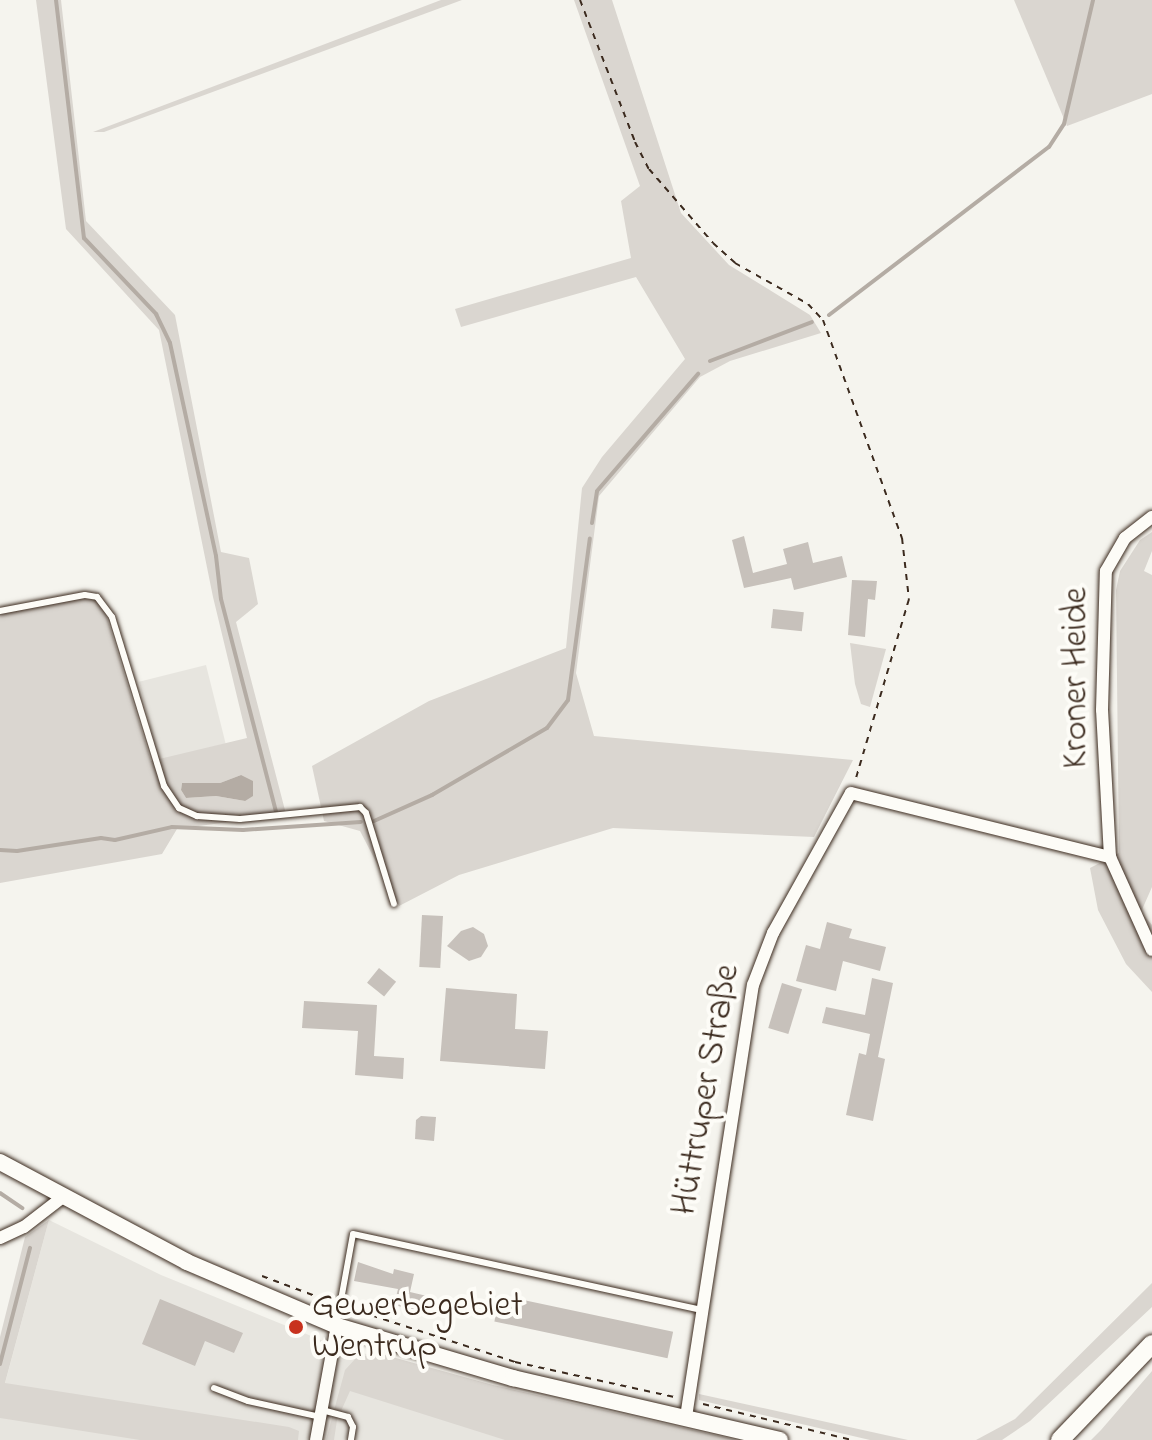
<!DOCTYPE html>
<meta charset="utf-8">
<style>
body{margin:0}
#map{position:relative;width:1152px;height:1440px;overflow:hidden;background:#f5f4ee;font-family:"Indie Flower",sans-serif}
div>[style]{position:absolute}
.built>*{inset:0;background:#e7e5df;transform-origin:0 0}
.green>*{inset:0;background:#dad6d0}
.water>*{inset:0;background:#b4aca4}
.stream>*{height:4px;margin:-2px;padding:0 2px;transform-origin:2px;border-radius:2px;background:#b4aca4}
.building>*{inset:0;background:#c7c1bb;transform-origin:0 0}
.path>*{height:2px;margin-top:-1px;transform-origin:0;background:repeating-linear-gradient(90deg,#3b2a1e 0 6px,transparent 0 12px)}
.roads{filter:drop-shadow(0 0 2px #3b2a1e) drop-shadow(0 0 2px #3b2a1e)}
.lane>*{height:6px;margin:-3px;padding:0 3px;transform-origin:3px;border-radius:3px;background:#fdfcf7}
.street>*{height:12px;margin:-6px;padding:0 6px;transform-origin:6px;border-radius:6px;background:#fdfcf7}
.secondary>*{height:16px;margin:-8px;padding:0 8px;transform-origin:8px;border-radius:8px;background:#fdfcf7}
.primary>*{height:18px;margin:-9px;padding:0 9px;transform-origin:9px;border-radius:9px;background:#fdfcf7}
.dots>*{width:22px;height:22px;translate:-50% -50%;box-sizing:border-box;border:4px solid #fdfcf7;border-radius:50%}
span{translate:-50% -50%;white-space:nowrap;text-align:center;line-height:1.15;-webkit-text-stroke:8px #fdfcf7;paint-order:stroke}
.street-label{font-size:36px;color:#3b2a1e}
.poi-label{font-size:36px;color:#3b2a1e}
.left{translate:0 -50%;text-align:left}
</style>
<div id="map">
<div class="built">
<div style="left:206px;top:665px;width:81px;height:69px;rotate:76deg"></div>
<div style="clip-path:polygon(49px 1220px,161px 1275px,321px 1340px,460px 1383px,683px 1440px,0 1440px,0 1402px)"></div>
</div>
<div class="green">
<div style="clip-path:polygon(evenodd,36px 0,61px 0,86px 221px,175px 315px,221px 552px,249px 558px,258px 604px,236px 622px,286px 814px,177px 829px,162px 854px,0 883px,0 612px,99px 592px,151px 761px,247px 738px,213px 597px,159px 330px,66px 229px,36px 0,241px 775px,245px 801px,216px 796px,186px 798px,181px 790px,182px 783px,220px 783px,241px 775px)"></div>
<div style="clip-path:polygon(441px 0,462px 0,104px 132px,93px 132px)"></div>
<div style="clip-path:polygon(574px 0,612px 0,681px 213px,729px 265px,810px 315px,821px 333px,730px 361px,700px 377px,599px 496px,576px 673px,594px 736px,853px 760px,814px 837px,613px 828px,459px 875px,399px 906px,360px 831px,324px 821px,312px 766px,429px 701px,566px 648px,582px 488px,602px 457px,685px 359px,636px 277px,461px 327px,455px 309px,631px 258px,621px 201px,640px 186px)"></div>
<div style="clip-path:polygon(1014px 0,1152px 0,1152px 94px,1067px 126px)"></div>
<div style="clip-path:polygon(1152px 532px,1152px 551px,1144px 571px,1152px 575px,1152px 887px,1141px 912px,1152px 925px,1152px 992px,1126px 964px,1098px 910px,1090px 868px,1119px 853px,1116px 590px,1120px 571px,1140px 540px)"></div>
<div style="clip-path:polygon(850px 643px,886px 649px,870px 707px,861px 704px,855px 684px)"></div>
<div style="clip-path:polygon(49px 1220px,5px 1383px,289px 1427px,299px 1431px,298px 1440px,140px 1440px,0 1418px,0 1337px,25px 1237px)"></div>
<div style="clip-path:polygon(1152px 1283px,1152px 1307px,1030px 1421px,1002px 1440px,976px 1440px,1015px 1419px)"></div>
<div style="clip-path:polygon(378px 1353px,493px 1385px,737px 1440px,505px 1440px,350px 1391px,337px 1420px,334px 1440px,326px 1440px,345px 1370px,356px 1358px)"></div>
<div style="clip-path:polygon(1152px 1371px,1152px 1440px,1091px 1440px,1101px 1430px)"></div>
<div style="clip-path:polygon(699px 1394px,908px 1440px,870px 1440px,699px 1400px)"></div>
</div>
<div class="water">
<div style="clip-path:polygon(241px 775px,253px 781px,253px 796px,245px 801px,216px 796px,186px 798px,181px 790px,182px 783px,220px 783px)"></div>
</div>
<div class="stream">
<div style="left:56px;top:0;width:240px;rotate:83.3deg"></div>
<div style="left:84px;top:238px;width:105px;rotate:46.5deg"></div>
<div style="left:156px;top:314px;width:32px;rotate:64deg"></div>
<div style="left:170px;top:343px;width:218px;rotate:77.8deg"></div>
<div style="left:216px;top:556px;width:43px;rotate:83.4deg"></div>
<div style="left:221px;top:599px;width:219px;rotate:75.5deg"></div>
<div style="left:829px;top:315px;width:277px;rotate:-37.4deg"></div>
<div style="left:1049px;top:147px;width:27px;rotate:-57deg"></div>
<div style="left:1064px;top:124px;width:127px;rotate:-76.8deg"></div>
<div style="left:710px;top:361px;width:109px;rotate:-20.9deg"></div>
<div style="left:592px;top:523px;width:32px;rotate:-81deg"></div>
<div style="left:597px;top:491px;width:155px;rotate:-49.2deg"></div>
<div style="left:374px;top:821px;width:64px;rotate:-24.1deg"></div>
<div style="left:432px;top:795px;width:133px;rotate:-30.2deg"></div>
<div style="left:547px;top:728px;width:35px;rotate:-53deg"></div>
<div style="left:568px;top:700px;width:163px;rotate:-82.3deg"></div>
<div style="left:0;top:850px;width:17px;rotate:3deg"></div>
<div style="left:17px;top:851px;width:85px;rotate:-8.8deg"></div>
<div style="left:101px;top:838px;width:14px;rotate:8deg"></div>
<div style="left:115px;top:840px;width:58px;rotate:-12.8deg"></div>
<div style="left:172px;top:827px;width:71px;rotate:2.4deg"></div>
<div style="left:243px;top:830px;width:118px;rotate:-3.9deg"></div>
<div style="left:0;top:1193px;width:27px;rotate:34deg"></div>
<div style="left:0;top:1364px;width:120px;rotate:-75.5deg"></div>
</div>
<div class="building">
<div style="clip-path:polygon(744px 536px,753px 573px,787px 564px,783px 549px,808px 542px,813px 563px,842px 556px,847px 577px,794px 590px,791px 578px,744px 588px,732px 540px)"></div>
<div style="clip-path:polygon(852px 580px,877px 581px,875px 600px,868px 599px,865px 637px,848px 635px)"></div>
<div style="left:773px;top:609px;width:31px;height:19px;rotate:6deg"></div>
<div style="left:422px;top:915px;width:21px;height:52px;rotate:3deg"></div>
<div style="clip-path:polygon(827px 922px,852px 929px,849px 938px,886px 947px,880px 971px,843px 961px,836px 991px,796px 981px,806px 945px,820px 949px)"></div>
<div style="clip-path:polygon(473px 927px,484px 934px,488px 946px,481px 957px,469px 961px,447px 946px,461px 931px)"></div>
<div style="left:379px;top:968px;width:22px;height:19px;rotate:39deg"></div>
<div style="clip-path:polygon(872px 978px,893px 983px,878px 1057px,885px 1059px,873px 1121px,846px 1115px,859px 1053px,866px 1055px,870px 1034px,822px 1023px,826px 1007px,865px 1015px)"></div>
<div style="left:782px;top:983px;width:21px;height:47px;rotate:17deg"></div>
<div style="clip-path:polygon(446px 988px,517px 994px,515px 1029px,548px 1031px,545px 1069px,440px 1061px)"></div>
<div style="clip-path:polygon(304px 1001px,377px 1005px,374px 1056px,404px 1058px,403px 1079px,355px 1075px,358px 1031px,302px 1028px)"></div>
<div style="clip-path:polygon(421px 1116px,436px 1117px,434px 1141px,415px 1139px,416px 1120px)"></div>
<div style="clip-path:polygon(358px 1262px,393px 1274px,394px 1269px,414px 1274px,410px 1292px,427px 1296px,423px 1312px,394px 1305px,398px 1289px,354px 1281px)"></div>
<div style="left:500px;top:1295px;width:177px;height:27px;rotate:12deg"></div>
<div style="clip-path:polygon(160px 1299px,243px 1333px,234px 1353px,205px 1341px,195px 1366px,142px 1344px)"></div>
</div>
<div class="path">
<div style="left:580px;top:0;width:152px;rotate:68.8deg"></div>
<div style="left:635px;top:142px;width:30px;rotate:63deg"></div>
<div style="left:649px;top:169px;width:98px;rotate:49.1deg"></div>
<div style="left:713px;top:243px;width:30px;rotate:42deg"></div>
<div style="left:735px;top:263px;width:84px;rotate:29.3deg"></div>
<div style="left:808px;top:304px;width:22px;rotate:47deg"></div>
<div style="left:823px;top:320px;width:232px;rotate:70.1deg"></div>
<div style="left:902px;top:538px;width:61px;rotate:83.5deg"></div>
<div style="left:909px;top:599px;width:190px;rotate:106.5deg"></div>
<div style="left:262px;top:1276px;width:74px;rotate:20.6deg"></div>
<div style="left:349px;top:1308px;width:175px;rotate:18deg"></div>
<div style="left:515px;top:1362px;width:163px;rotate:12.4deg"></div>
<div style="left:703px;top:1404px;width:153px;rotate:13.6deg"></div>
</div>
<div class="roads">
<div class="lane">
<div style="left:0;top:611px;width:86px;rotate:-10.7deg"></div>
<div style="left:85px;top:595px;width:12px;rotate:9deg"></div>
<div style="left:97px;top:597px;width:25px;rotate:53deg"></div>
<div style="left:112px;top:617px;width:177px;rotate:72.9deg"></div>
<div style="left:164px;top:786px;width:27px;rotate:56deg"></div>
<div style="left:179px;top:808px;width:20px;rotate:24deg"></div>
<div style="left:197px;top:816px;width:43px;rotate:4deg"></div>
<div style="left:240px;top:819px;width:121px;rotate:-5.7deg"></div>
<div style="left:360px;top:807px;width:8px;rotate:45deg"></div>
<div style="left:366px;top:813px;width:95px;rotate:72.9deg"></div>
<div style="left:337px;top:1322px;width:89px;rotate:-79.7deg"></div>
<div style="left:353px;top:1234px;width:358px;rotate:12.3deg"></div>
<div style="left:214px;top:1388px;width:36px;rotate:21deg"></div>
<div style="left:248px;top:1401px;width:75px;rotate:12.4deg"></div>
<div style="left:322px;top:1410px;width:27px;rotate:15deg"></div>
<div style="left:348px;top:1417px;width:11px;rotate:63deg"></div>
<div style="left:353px;top:1427px;width:13px;rotate:99deg"></div>
</div>
<div class="street">
<div style="left:1110px;top:857px;width:102px;rotate:65.7deg"></div>
<div style="left:0;top:1238px;width:26px;rotate:-25deg"></div>
<div style="left:24px;top:1227px;width:49px;rotate:-37.6deg"></div>
<div style="left:686px;top:1417px;width:437px;rotate:-81.2deg"></div>
<div style="left:753px;top:985px;width:56px;rotate:-69deg"></div>
<div style="left:773px;top:933px;width:160px;rotate:-60.9deg"></div>
<div style="left:851px;top:793px;width:267px;rotate:13.9deg"></div>
<div style="left:1110px;top:857px;width:147px;rotate:-93.1deg"></div>
<div style="left:1102px;top:710px;width:139px;rotate:-88.4deg"></div>
<div style="left:1106px;top:571px;width:38px;rotate:-60deg"></div>
<div style="left:1125px;top:538px;width:34px;rotate:-38deg"></div>
<div style="left:316px;top:1440px;width:116px;rotate:-79.6deg"></div>
</div>
<div class="secondary">
<div style="left:0;top:1162px;width:212px;rotate:28.1deg"></div>
<div style="left:187px;top:1262px;width:163px;rotate:23.1deg"></div>
<div style="left:337px;top:1326px;width:184px;rotate:16.5deg"></div>
<div style="left:513px;top:1378px;width:274px;rotate:13.1deg"></div>
</div>
<div class="primary">
<div style="left:1060px;top:1440px;width:133px;rotate:-46.2deg"></div>
</div>
</div>
<div class="dots">
<div style="left:296px;top:1327px;background:#c8321e"></div>
</div>
<div class="street-label">
<span style="left:1077px;top:678px;rotate:-90deg">Kroner Heide</span>
<span style="left:707px;top:1090px;rotate:-80deg">Hüttruper Straße</span>
</div>
<div class="poi-label">
<span class="left" style="left:312px;top:1327px">Gewerbegebiet<br>Wentrup</span>
</div>
</div>
